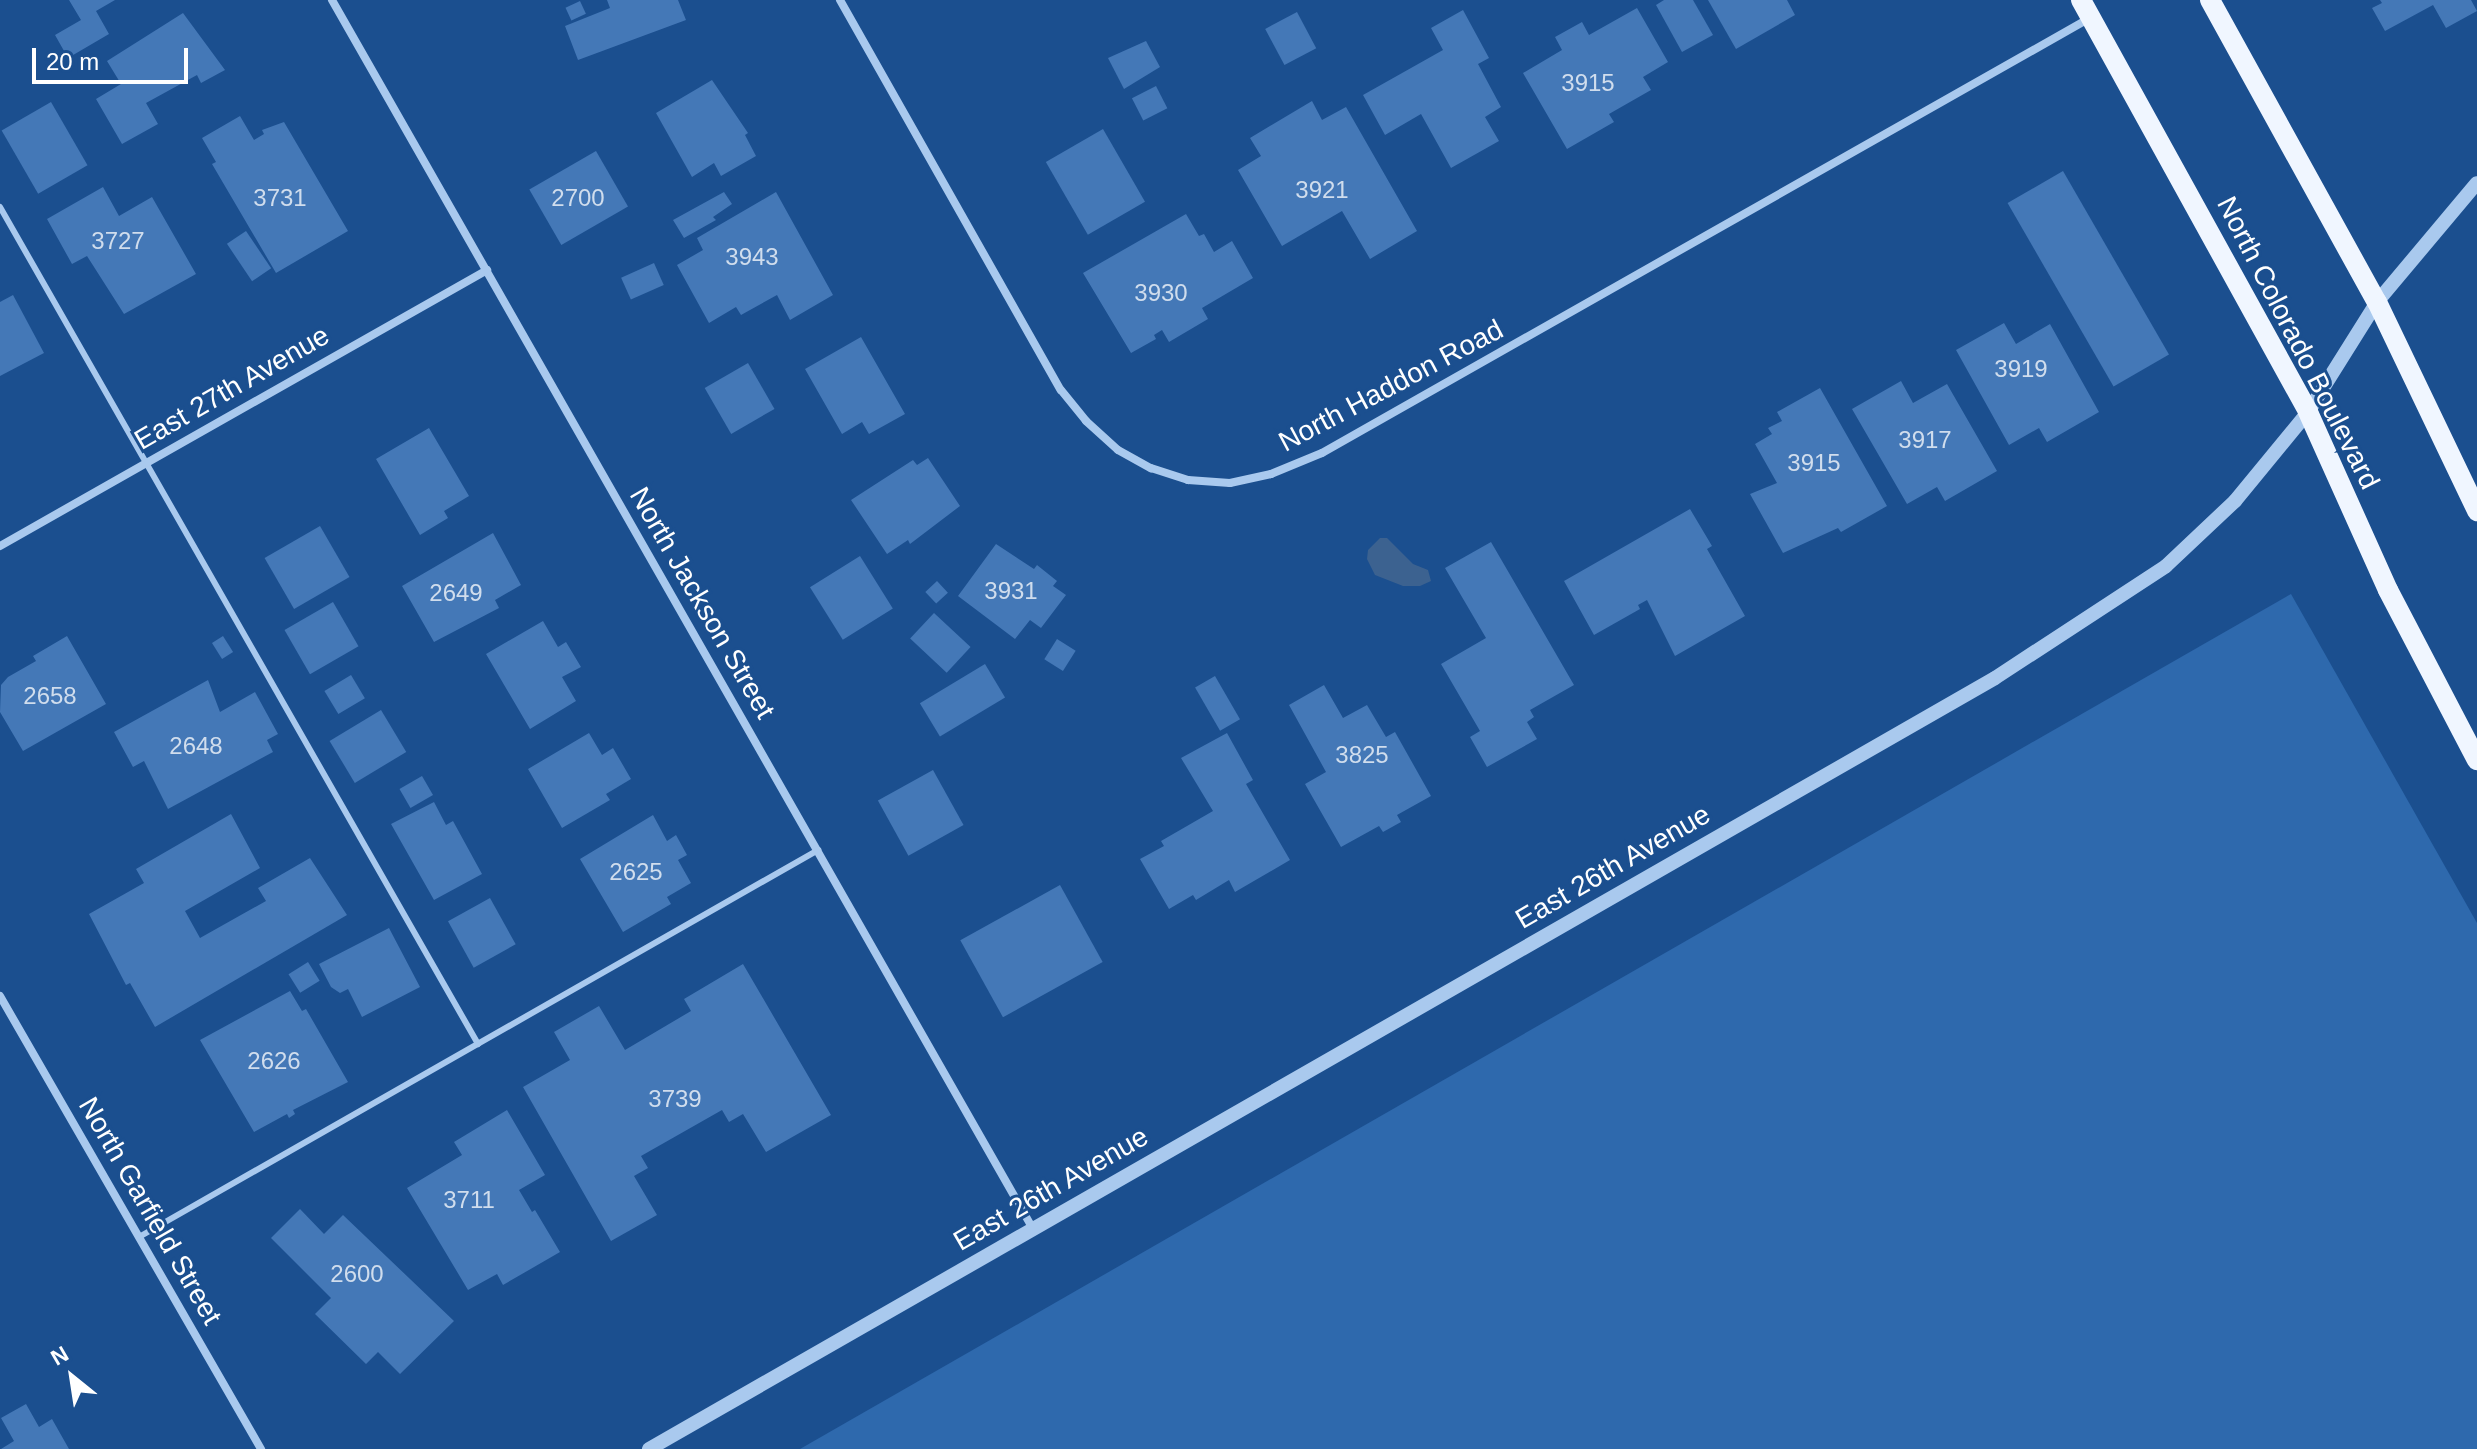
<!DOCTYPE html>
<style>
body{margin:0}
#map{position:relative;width:2477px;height:1449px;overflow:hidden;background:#1b4f8f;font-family:Arial,sans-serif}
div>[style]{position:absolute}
.green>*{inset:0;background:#2e69ad}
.water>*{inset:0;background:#3c6290}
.building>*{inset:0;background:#4478b7;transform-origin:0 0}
.service>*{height:6px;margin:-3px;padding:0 3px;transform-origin:3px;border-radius:3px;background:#a9c9ee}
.minor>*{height:8px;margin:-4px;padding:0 4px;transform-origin:4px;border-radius:4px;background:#a9c9ee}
.tertiary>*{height:14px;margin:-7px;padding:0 7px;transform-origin:7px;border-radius:7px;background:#a9c9ee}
.primary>*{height:20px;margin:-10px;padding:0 10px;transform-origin:10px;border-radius:10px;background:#f0f6ff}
span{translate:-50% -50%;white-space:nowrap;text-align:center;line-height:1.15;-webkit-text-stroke:6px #1b4f8f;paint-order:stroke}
.number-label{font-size:24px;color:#d0dded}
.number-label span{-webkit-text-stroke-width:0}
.street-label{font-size:28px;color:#fff}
.north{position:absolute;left:32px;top:1337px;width:80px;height:80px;-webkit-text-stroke:6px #1b4f8f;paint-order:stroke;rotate:330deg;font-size:22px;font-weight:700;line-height:32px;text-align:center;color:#fff}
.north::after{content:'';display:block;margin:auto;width:28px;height:36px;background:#fff;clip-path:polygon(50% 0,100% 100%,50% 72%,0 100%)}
.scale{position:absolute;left:32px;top:48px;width:156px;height:36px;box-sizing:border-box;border:4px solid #fff;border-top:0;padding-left:10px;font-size:24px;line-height:28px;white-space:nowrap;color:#fff;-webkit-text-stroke:6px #1b4f8f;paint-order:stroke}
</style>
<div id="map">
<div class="green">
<div style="clip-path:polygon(2291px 594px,2477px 923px,2477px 1449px,800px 1449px)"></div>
</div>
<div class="water">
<div style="clip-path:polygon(1380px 538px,1387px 538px,1413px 564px,1428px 570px,1431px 581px,1420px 586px,1403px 586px,1375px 575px,1367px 559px,1368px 550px)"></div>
</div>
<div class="building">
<div style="clip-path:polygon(69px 0,115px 0,96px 11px,109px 34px,68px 58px,55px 35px,81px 20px)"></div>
<div style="clip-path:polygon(607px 0,678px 0,686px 20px,578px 60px,565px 26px,610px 8px)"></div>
<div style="clip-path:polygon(1664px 0,1693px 0,1713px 35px,1682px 52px,1656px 5px)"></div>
<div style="clip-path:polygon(1708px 0,1787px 0,1795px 15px,1736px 49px)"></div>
<div style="clip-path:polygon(2380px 0,2471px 0,2477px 11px,2446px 28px,2433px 5px,2385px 31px,2372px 8px,2382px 3px)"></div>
<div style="left:580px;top:1px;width:14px;height:16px;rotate:65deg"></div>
<div style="clip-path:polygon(1637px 8px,1668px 62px,1643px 77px,1651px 90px,1609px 114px,1614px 122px,1567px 149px,1523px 73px,1562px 50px,1555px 37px,1582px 22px,1589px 35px)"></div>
<div style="clip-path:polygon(1463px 10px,1489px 58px,1478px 64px,1501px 107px,1485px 117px,1499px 141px,1451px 168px,1421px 114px,1385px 135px,1363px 95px,1443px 50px,1431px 28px)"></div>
<div style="left:1297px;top:12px;width:41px;height:36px;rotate:62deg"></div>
<div style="clip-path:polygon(183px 13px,225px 70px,201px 83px,197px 75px,146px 103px,158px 124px,122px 144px,96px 99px,121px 84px,107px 61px)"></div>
<div style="clip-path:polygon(1146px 41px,1160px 67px,1124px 89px,1108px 58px)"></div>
<div style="clip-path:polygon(712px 80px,748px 133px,745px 135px,756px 156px,721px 176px,714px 163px,692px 177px,656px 113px)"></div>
<div style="left:1156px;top:86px;width:25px;height:27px;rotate:63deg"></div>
<div style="clip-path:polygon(1312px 101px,1322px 120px,1346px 107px,1417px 231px,1370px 259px,1342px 211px,1282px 246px,1238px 170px,1261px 156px,1250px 138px)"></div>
<div style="left:51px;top:102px;width:73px;height:57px;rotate:60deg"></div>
<div style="clip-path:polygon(240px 116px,254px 140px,264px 134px,262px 130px,284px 122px,348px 231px,276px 273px,212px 164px,216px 162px,202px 138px)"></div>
<div style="left:1103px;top:129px;width:84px;height:66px;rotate:60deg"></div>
<div style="left:596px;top:151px;width:64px;height:77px;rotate:60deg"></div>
<div style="left:2063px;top:171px;width:212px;height:64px;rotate:60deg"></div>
<div style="clip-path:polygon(103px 187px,119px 216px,152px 197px,196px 274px,124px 314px,87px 256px,72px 264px,47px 219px)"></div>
<div style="clip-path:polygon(724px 192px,732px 204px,713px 217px,716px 220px,684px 238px,673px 220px)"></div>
<div style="clip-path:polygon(776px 192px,833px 295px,790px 320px,777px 295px,741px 315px,736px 307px,709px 323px,677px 265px,703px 250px,697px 238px)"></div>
<div style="clip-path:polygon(1186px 214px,1199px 236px,1204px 234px,1214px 252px,1232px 241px,1253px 278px,1202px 308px,1208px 319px,1169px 342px,1162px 330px,1154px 335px,1156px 339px,1131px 353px,1083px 273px)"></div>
<div style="left:246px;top:231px;width:45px;height:23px;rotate:56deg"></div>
<div style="left:654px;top:263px;width:24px;height:36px;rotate:66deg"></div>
<div style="clip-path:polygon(13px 295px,44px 353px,0 376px,0 302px)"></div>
<div style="clip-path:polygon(2004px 323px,2016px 344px,2050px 324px,2099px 412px,2047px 442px,2039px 428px,2009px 445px,1956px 350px)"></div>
<div style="clip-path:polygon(861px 337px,905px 414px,869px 434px,862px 422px,842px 434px,805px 369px)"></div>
<div style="left:748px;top:363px;width:53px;height:50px;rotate:60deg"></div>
<div style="clip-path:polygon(1901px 381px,1913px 403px,1947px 384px,1997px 471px,1945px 501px,1937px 487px,1907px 504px,1852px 409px)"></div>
<div style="clip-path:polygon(1820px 388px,1887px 506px,1841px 532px,1838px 528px,1783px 553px,1750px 494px,1777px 483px,1755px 444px,1772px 434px,1768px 428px,1782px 421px,1777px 412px)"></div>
<div style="clip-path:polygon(429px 428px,469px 496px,444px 511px,448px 518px,420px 535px,376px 459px)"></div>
<div style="clip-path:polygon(928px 458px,960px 506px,910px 544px,908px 540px,887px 554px,851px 500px,913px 460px,917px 465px)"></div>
<div style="clip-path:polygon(1690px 509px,1712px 546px,1707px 549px,1745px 616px,1675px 656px,1647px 600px,1638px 605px,1640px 609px,1594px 635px,1564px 581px)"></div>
<div style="left:320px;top:526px;width:59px;height:64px;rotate:60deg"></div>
<div style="clip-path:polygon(493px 533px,521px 585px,495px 600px,499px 608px,434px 642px,402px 586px)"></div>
<div style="clip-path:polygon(1491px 542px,1574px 685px,1530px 710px,1534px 717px,1527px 722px,1537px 739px,1487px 767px,1470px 737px,1480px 731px,1441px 664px,1486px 638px,1445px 568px)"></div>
<div style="clip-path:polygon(996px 544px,1034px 569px,1037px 565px,1057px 581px,1053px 586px,1066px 595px,1041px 628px,1030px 620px,1015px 639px,958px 596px)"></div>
<div style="left:860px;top:556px;width:62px;height:59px;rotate:58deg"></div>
<div style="left:937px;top:581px;width:16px;height:16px;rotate:47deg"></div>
<div style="left:333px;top:602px;width:51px;height:56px;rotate:60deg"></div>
<div style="left:934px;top:613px;width:50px;height:35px;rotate:43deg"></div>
<div style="clip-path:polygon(543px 621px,558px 647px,566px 642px,581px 667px,562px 677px,576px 701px,530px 729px,486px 654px)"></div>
<div style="clip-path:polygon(67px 636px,106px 704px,23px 751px,0 712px,1px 685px,8px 677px,36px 661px,33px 656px)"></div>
<div style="left:223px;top:636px;width:19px;height:13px;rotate:58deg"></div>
<div style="left:1057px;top:639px;width:22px;height:24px;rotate:32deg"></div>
<div style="left:985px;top:664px;width:39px;height:76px;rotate:59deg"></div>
<div style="left:351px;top:675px;width:27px;height:31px;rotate:59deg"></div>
<div style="left:1215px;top:676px;width:50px;height:23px;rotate:60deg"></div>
<div style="clip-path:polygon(208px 680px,220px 712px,255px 692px,278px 734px,267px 740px,273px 752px,168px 809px,144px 761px,133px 767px,114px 732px)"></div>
<div style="clip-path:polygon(1324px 685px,1343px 718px,1367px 705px,1386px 737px,1395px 732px,1431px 796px,1397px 815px,1401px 822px,1383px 832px,1379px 826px,1341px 847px,1305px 784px,1326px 772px,1289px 705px)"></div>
<div style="left:381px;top:710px;width:49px;height:60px;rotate:59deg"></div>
<div style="clip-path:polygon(589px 733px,602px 755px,613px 748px,631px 779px,606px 794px,610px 800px,562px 828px,528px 769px)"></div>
<div style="clip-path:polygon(1227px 733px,1253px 780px,1246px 784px,1290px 860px,1235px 892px,1229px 880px,1196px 900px,1193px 895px,1169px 909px,1140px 859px,1164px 846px,1161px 841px,1213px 811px,1181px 758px)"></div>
<div style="left:933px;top:770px;width:63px;height:63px;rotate:61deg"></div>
<div style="left:422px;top:776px;width:22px;height:26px;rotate:60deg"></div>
<div style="clip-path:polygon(434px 802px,446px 825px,453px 821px,482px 874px,434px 900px,391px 824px)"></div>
<div style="clip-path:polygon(231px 814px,260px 868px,185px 911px,200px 938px,266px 901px,258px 888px,310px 858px,347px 915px,155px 1027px,130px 983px,126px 985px,89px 914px,144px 883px,136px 869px)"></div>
<div style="clip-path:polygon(653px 815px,667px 841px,676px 835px,687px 855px,678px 860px,691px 883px,667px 897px,671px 904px,623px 932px,580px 859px)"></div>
<div style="left:1060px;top:885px;width:88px;height:114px;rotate:61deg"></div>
<div style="left:490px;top:898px;width:53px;height:48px;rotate:61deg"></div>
<div style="clip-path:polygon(389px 928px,420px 987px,362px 1017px,348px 989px,340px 993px,331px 987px,319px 964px)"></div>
<div style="left:308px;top:962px;width:22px;height:23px;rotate:58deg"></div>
<div style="clip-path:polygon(743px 964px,831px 1115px,766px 1152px,743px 1114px,729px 1122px,722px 1110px,641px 1156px,648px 1168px,634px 1176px,657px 1215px,611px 1241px,523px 1087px,570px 1060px,554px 1032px,599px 1006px,625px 1050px,691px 1011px,684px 999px)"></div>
<div style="clip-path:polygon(290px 991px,302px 1011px,306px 1009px,348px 1082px,293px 1110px,295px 1114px,289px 1118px,287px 1114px,254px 1132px,200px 1040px)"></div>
<div style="clip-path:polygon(507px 1110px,545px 1175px,519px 1190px,532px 1212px,535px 1210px,560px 1252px,503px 1285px,497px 1274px,468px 1290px,407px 1188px,462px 1155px,454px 1142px)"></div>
<div style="clip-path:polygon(300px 1209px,324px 1234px,343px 1215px,454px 1321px,400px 1374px,378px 1352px,366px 1364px,315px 1314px,331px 1298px,271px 1238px)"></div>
<div style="clip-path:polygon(26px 1404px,39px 1427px,52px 1419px,69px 1449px,1px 1449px,14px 1441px,1px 1418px)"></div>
</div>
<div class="service">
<div style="left:0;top:207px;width:964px;rotate:60.27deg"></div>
<div style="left:139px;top:1237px;width:782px;rotate:-29.68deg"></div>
</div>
<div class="minor">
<div style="left:332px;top:0;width:1415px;rotate:60.3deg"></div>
<div style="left:840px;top:0;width:448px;rotate:60.5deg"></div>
<div style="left:1061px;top:390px;width:40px;rotate:51deg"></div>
<div style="left:1086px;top:421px;width:43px;rotate:42.2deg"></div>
<div style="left:1118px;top:450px;width:38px;rotate:29deg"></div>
<div style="left:1151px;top:468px;width:39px;rotate:18deg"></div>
<div style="left:1188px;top:480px;width:42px;rotate:4.1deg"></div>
<div style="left:1230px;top:483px;width:42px;rotate:-12.4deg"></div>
<div style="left:1271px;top:474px;width:55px;rotate:-22.4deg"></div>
<div style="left:1322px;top:453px;width:883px;rotate:-29.53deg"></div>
<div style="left:0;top:546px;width:560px;rotate:-29.54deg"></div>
<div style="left:0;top:996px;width:523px;rotate:60.05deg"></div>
</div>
<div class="tertiary">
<div style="left:649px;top:1449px;width:1551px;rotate:-29.8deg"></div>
<div style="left:1995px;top:678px;width:204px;rotate:-33.2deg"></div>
<div style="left:2166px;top:566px;width:95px;rotate:-43.3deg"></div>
<div style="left:2235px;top:501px;width:115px;rotate:-50.6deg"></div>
<div style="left:2308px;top:412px;width:130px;rotate:-57.9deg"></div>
<div style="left:2377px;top:302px;width:155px;rotate:-50deg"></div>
</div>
<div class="primary">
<div style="left:2081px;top:0;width:470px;rotate:61.1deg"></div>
<div style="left:2308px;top:412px;width:195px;rotate:65.8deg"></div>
<div style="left:2388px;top:590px;width:192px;rotate:62.4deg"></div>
<div style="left:2210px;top:0;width:345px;rotate:61.1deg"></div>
<div style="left:2377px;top:302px;width:232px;rotate:64.4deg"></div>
</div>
<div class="number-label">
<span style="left:1588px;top:83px">3915</span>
<span style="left:1322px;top:190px">3921</span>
<span style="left:280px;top:198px">3731</span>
<span style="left:578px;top:198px">2700</span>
<span style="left:118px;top:241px">3727</span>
<span style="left:752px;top:257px">3943</span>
<span style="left:1161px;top:293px">3930</span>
<span style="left:2021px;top:369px">3919</span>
<span style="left:1925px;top:440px">3917</span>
<span style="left:1814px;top:463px">3915</span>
<span style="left:1011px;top:591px">3931</span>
<span style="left:456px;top:593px">2649</span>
<span style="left:50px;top:696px">2658</span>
<span style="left:196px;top:746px">2648</span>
<span style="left:1362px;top:755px">3825</span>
<span style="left:636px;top:872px">2625</span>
<span style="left:274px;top:1061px">2626</span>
<span style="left:675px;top:1099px">3739</span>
<span style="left:469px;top:1200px">3711</span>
<span style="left:357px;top:1274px">2600</span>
</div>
<div class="street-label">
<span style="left:2298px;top:343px;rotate:63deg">North Colorado Boulevard</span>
<span style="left:1391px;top:386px;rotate:-28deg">North Haddon Road</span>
<span style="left:232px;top:388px;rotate:-30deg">East 27th Avenue</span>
<span style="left:702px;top:603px;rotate:60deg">North Jackson Street</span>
<span style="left:1613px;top:867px;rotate:-30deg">East 26th Avenue</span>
<span style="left:1051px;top:1189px;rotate:-30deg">East 26th Avenue</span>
<span style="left:150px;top:1211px;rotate:60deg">North Garfield Street</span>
</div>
<div class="north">N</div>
<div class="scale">20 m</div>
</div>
